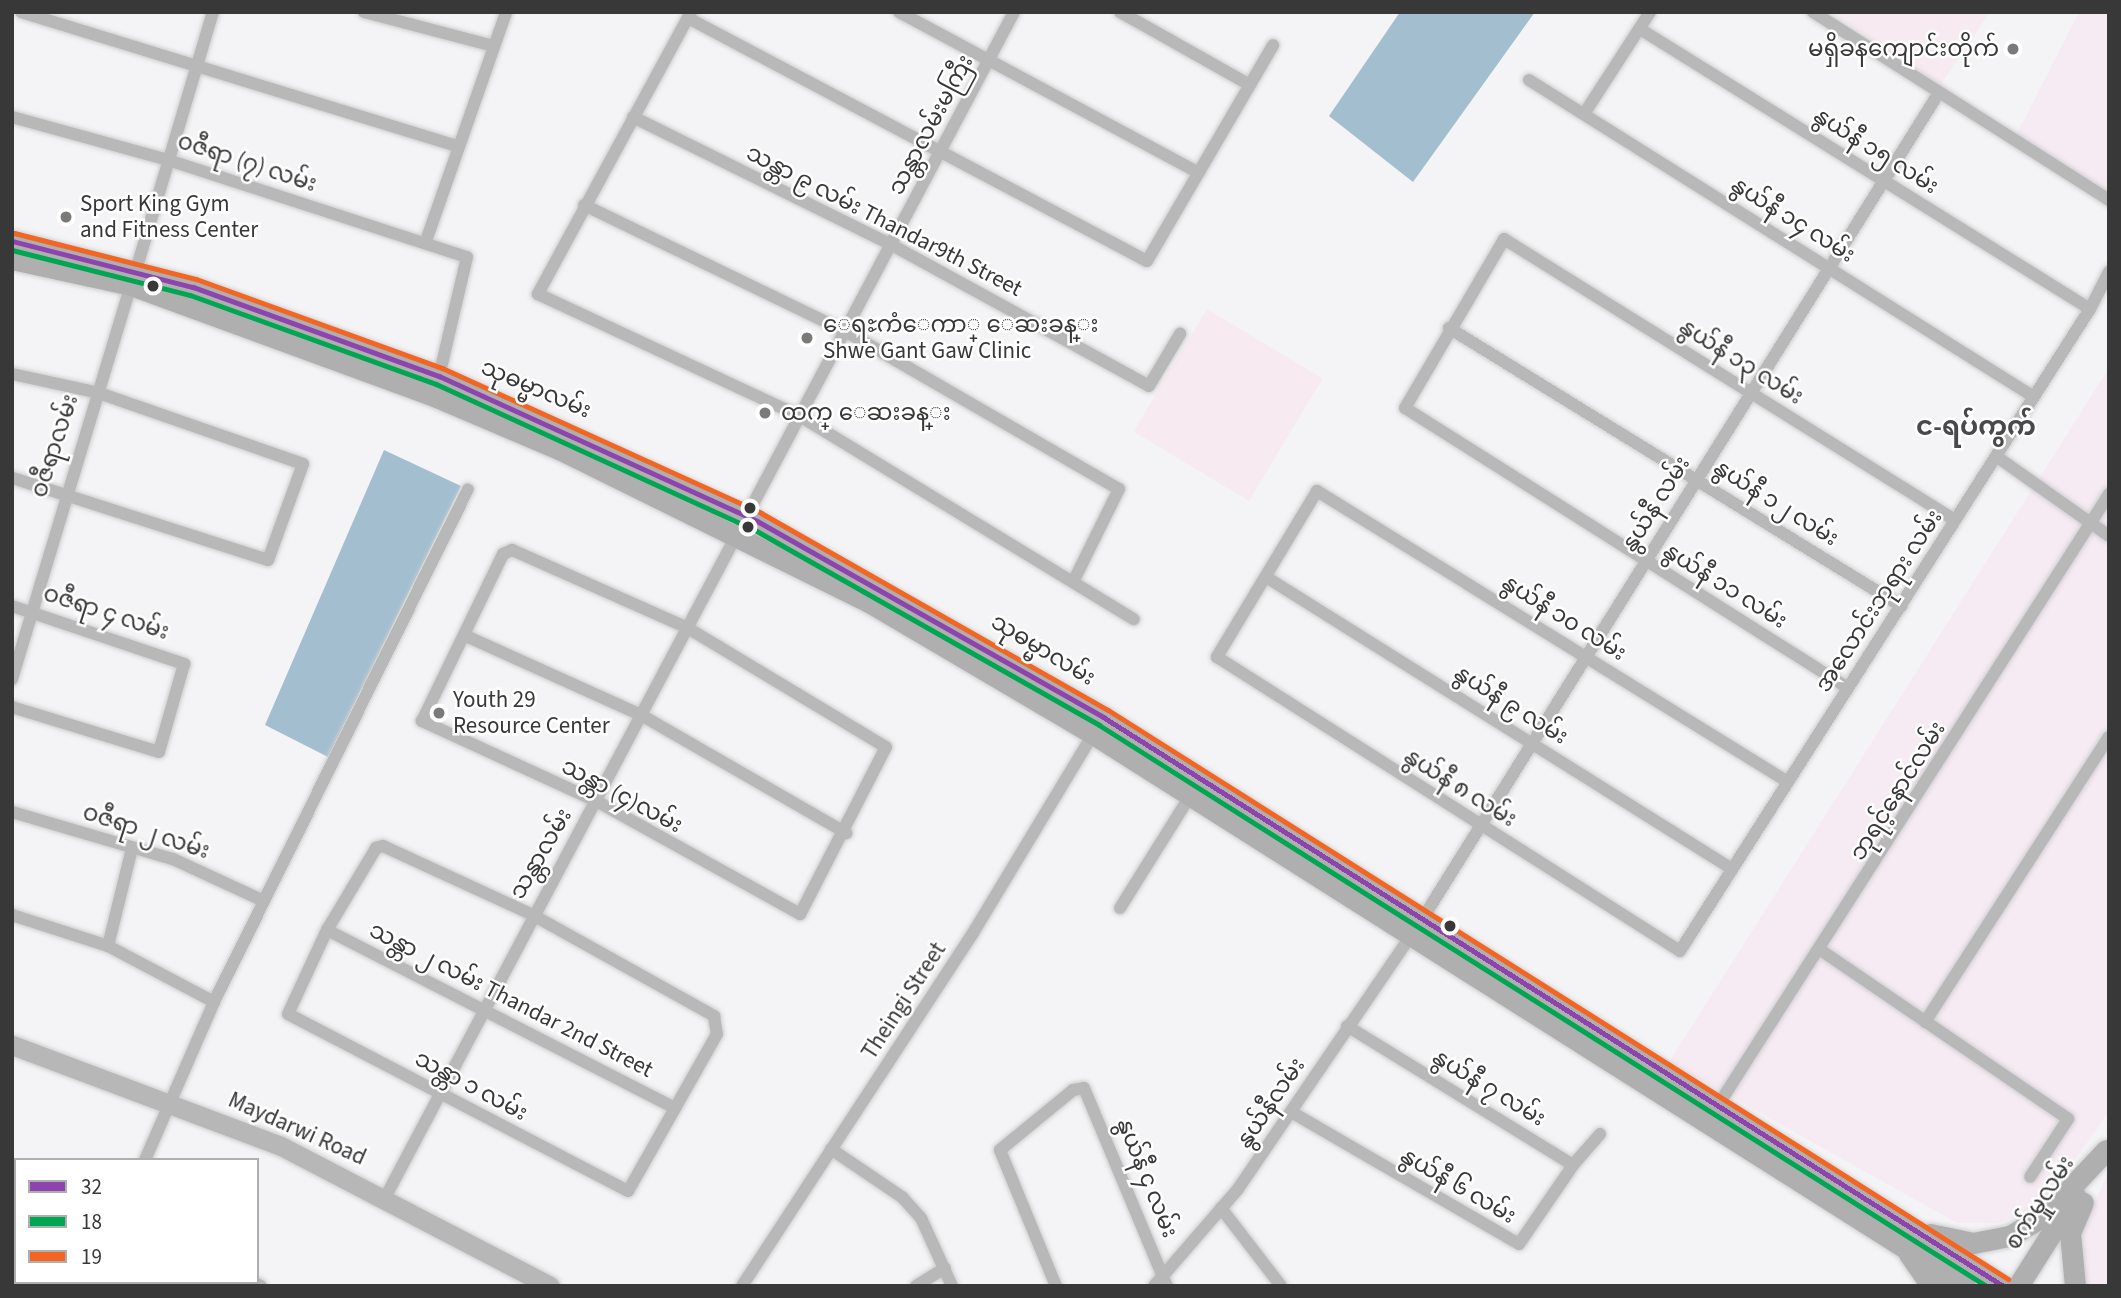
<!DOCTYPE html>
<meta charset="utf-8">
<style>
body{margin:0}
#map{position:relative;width:2121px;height:1298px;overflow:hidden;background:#f4f4f6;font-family:"Source Sans 3","Noto Sans Myanmar",sans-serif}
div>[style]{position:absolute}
.industrial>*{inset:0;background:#f6eaf3}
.education>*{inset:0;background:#f7eaf0;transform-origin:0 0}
.water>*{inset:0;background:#a3bfcf}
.roads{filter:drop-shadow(0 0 2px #ceced0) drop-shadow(0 0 2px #ceced0)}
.street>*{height:12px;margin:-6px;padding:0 6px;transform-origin:6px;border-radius:6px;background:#b8b8b8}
.secondary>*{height:19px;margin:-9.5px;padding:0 9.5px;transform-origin:9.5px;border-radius:9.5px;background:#b8b7b7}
.primary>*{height:21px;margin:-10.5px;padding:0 10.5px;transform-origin:10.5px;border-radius:10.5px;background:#b0afb0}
.bus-1>*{height:5px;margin:-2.5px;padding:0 2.5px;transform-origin:2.5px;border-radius:2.5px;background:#8e44ad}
.bus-2>*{height:5px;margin:-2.5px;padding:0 2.5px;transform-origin:2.5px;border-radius:2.5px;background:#00a651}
.bus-3>*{height:5px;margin:-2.5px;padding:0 2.5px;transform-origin:2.5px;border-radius:2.5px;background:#f26522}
.dots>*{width:19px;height:19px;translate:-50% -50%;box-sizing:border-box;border:4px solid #fff;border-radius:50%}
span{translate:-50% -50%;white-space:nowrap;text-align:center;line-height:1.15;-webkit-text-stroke:5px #fff;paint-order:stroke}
.poi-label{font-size:23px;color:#383839}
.right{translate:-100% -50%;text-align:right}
.left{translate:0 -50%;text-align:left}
.street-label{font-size:23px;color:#383839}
.quarter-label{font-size:26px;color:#49494c;font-weight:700}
.frame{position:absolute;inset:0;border:14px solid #383839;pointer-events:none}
.legend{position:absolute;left:14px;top:1158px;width:245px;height:126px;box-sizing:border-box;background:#fff;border:2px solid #afafb0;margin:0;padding:9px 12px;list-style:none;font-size:21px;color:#383839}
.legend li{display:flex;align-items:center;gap:14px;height:35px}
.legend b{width:35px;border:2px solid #afafb0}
</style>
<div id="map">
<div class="industrial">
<div style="clip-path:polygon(2079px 12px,2109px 12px,2109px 194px,2017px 134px)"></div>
<div style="clip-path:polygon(2109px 368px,2109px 1112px,2042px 1206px,1999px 1223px,1957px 1223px,1669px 1062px)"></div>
<div style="clip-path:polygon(2109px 1168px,2109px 1286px,2086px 1286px,2083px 1233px)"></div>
</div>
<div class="education">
<div style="clip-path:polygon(1831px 12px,1990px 12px,1941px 85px)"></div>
<div style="left:1207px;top:309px;width:135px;height:143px;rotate:31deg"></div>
</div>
<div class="water">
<div style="clip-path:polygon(1400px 12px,1535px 12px,1413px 182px,1329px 116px)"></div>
<div style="clip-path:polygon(384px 450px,461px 486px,328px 757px,265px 725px)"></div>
</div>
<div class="roads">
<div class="street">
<div style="left:21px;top:12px;width:456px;rotate:17.1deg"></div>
<div style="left:364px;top:12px;width:130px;rotate:14.7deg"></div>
<div style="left:691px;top:12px;width:321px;rotate:118.5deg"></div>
<div style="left:538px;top:294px;width:287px;rotate:25deg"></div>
<div style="left:798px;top:415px;width:393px;rotate:31.3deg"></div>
<div style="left:899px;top:12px;width:340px;rotate:28.2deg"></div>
<div style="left:1120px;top:12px;width:149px;rotate:29.3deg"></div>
<div style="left:1813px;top:12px;width:351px;rotate:32.4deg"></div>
<div style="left:688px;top:18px;width:519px;rotate:27.9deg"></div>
<div style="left:1147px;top:261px;width:250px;rotate:-59.7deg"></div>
<div style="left:1640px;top:29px;width:530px;rotate:31.89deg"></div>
<div style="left:1529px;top:80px;width:596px;rotate:32.12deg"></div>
<div style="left:1584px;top:114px;width:121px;rotate:-57.1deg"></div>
<div style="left:12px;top:117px;width:162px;rotate:15.4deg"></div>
<div style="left:168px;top:160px;width:314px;rotate:18deg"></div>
<div style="left:467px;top:257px;width:122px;rotate:103.2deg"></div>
<div style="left:633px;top:117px;width:287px;rotate:26.3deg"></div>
<div style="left:890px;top:244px;width:295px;rotate:28.7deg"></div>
<div style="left:1149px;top:386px;width:61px;rotate:-59.2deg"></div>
<div style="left:584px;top:205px;width:290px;rotate:25.8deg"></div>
<div style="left:845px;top:331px;width:316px;rotate:30deg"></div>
<div style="left:1119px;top:489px;width:102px;rotate:116.3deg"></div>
<div style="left:426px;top:241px;width:243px;rotate:-70.7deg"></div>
<div style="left:136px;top:270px;width:269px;rotate:-73.4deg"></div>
<div style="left:1449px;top:328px;width:531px;rotate:31.59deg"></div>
<div style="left:12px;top:374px;width:89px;rotate:12.3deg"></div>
<div style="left:99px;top:393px;width:216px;rotate:19.2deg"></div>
<div style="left:303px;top:464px;width:102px;rotate:110deg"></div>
<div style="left:268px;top:560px;width:269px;rotate:-162.2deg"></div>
<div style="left:1996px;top:456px;width:138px;rotate:35.3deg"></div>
<div style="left:512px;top:550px;width:190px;rotate:23.9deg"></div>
<div style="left:686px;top:627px;width:233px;rotate:31deg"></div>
<div style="left:886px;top:747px;width:188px;rotate:117.2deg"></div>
<div style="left:800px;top:914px;width:233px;rotate:-151deg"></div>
<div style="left:596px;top:801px;width:192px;rotate:-155.3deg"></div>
<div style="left:422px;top:721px;width:186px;rotate:-64.1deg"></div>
<div style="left:503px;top:554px;width:10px;rotate:-24deg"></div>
<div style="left:1266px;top:577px;width:550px;rotate:32.07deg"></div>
<div style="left:12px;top:606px;width:182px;rotate:18.6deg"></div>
<div style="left:184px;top:664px;width:91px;rotate:105.9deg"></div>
<div style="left:159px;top:752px;width:154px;rotate:-163deg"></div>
<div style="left:466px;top:636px;width:192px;rotate:24.3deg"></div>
<div style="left:641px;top:715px;width:237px;rotate:29.9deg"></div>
<div style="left:12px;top:679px;width:412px;rotate:-73.2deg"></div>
<div style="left:1848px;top:688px;width:524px;rotate:-147.7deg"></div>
<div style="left:1405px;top:408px;width:196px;rotate:-59.6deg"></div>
<div style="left:1504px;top:239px;width:531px;rotate:31.93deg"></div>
<div style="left:1788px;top:782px;width:554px;rotate:-148.29deg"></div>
<div style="left:1317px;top:491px;width:194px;rotate:121.1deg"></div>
<div style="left:1217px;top:657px;width:548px;rotate:32.42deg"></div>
<div style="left:1680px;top:951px;width:762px;rotate:-57.44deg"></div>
<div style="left:2090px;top:309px;width:42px;rotate:-62.8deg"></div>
<div style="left:12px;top:812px;width:168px;rotate:16.3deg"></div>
<div style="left:173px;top:859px;width:100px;rotate:24.8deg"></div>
<div style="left:383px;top:846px;width:163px;rotate:24.7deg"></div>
<div style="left:531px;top:914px;width:210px;rotate:29.1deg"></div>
<div style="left:714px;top:1016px;width:18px;rotate:81deg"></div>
<div style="left:717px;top:1034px;width:180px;rotate:119.5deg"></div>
<div style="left:628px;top:1191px;width:383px;rotate:-152.5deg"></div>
<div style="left:288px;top:1014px;width:93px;rotate:-65.1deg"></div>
<div style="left:327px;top:930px;width:96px;rotate:-59.1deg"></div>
<div style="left:376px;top:848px;width:7px;rotate:-16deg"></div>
<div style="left:1120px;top:908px;width:132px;rotate:-58deg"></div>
<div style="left:12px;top:915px;width:101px;rotate:17.9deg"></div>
<div style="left:108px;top:946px;width:120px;rotate:27.8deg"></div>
<div style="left:327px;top:930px;width:391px;rotate:27.1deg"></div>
<div style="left:108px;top:946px;width:101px;rotate:-76.2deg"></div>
<div style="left:1822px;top:951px;width:298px;rotate:34.3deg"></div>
<div style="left:2068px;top:1119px;width:69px;rotate:123.2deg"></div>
<div style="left:1925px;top:1022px;width:339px;rotate:-57.2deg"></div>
<div style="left:1347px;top:1026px;width:265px;rotate:31.6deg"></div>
<div style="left:1573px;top:1165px;width:41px;rotate:-48.9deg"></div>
<div style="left:1717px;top:1107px;width:728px;rotate:-57.4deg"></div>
<div style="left:1293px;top:1113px;width:261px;rotate:30.1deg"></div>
<div style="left:1519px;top:1244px;width:96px;rotate:-55.6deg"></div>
<div style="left:831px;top:1149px;width:86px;rotate:34.1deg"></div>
<div style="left:902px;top:1197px;width:28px;rotate:48deg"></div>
<div style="left:921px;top:1218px;width:75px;rotate:65.5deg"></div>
<div style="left:145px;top:1160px;width:172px;rotate:-66.4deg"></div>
<div style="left:214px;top:1002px;width:572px;rotate:-63.66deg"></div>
<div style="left:12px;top:1187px;width:4px;rotate:27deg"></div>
<div style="left:386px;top:1196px;width:1340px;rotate:-62.06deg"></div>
<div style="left:1221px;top:1208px;width:98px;rotate:52.4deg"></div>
<div style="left:253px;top:1282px;width:9px;rotate:27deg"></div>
<div style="left:93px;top:1286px;width:4px;rotate:-63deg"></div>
<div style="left:742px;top:1286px;width:422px;rotate:-56.8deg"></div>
<div style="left:973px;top:933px;width:236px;rotate:-58.9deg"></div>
<div style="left:916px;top:1286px;width:34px;rotate:-32deg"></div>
<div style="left:1056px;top:1286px;width:147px;rotate:-112.4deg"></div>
<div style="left:1000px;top:1150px;width:94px;rotate:-39.4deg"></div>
<div style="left:1073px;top:1090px;width:11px;rotate:-10deg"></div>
<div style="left:1084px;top:1088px;width:215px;rotate:67.3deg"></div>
<div style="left:1154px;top:1286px;width:128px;rotate:-49.1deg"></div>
<div style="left:1238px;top:1189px;width:328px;rotate:-55.7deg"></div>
<div style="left:1423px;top:918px;width:972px;rotate:-57.99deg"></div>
</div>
<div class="secondary">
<div style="left:12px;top:1045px;width:287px;rotate:20.6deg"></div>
<div style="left:281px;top:1146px;width:303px;rotate:27.5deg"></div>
</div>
<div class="primary">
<div style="left:12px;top:241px;width:187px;rotate:14.3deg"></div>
<div style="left:193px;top:287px;width:262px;rotate:19.9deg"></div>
<div style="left:439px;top:376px;width:349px;rotate:24.5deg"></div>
<div style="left:757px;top:521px;width:398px;rotate:29.5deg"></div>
<div style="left:1103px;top:717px;width:1065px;rotate:32.3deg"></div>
<div style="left:12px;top:259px;width:122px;rotate:12.3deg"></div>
<div style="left:131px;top:285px;width:323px;rotate:20.1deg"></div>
<div style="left:434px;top:396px;width:136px;rotate:23deg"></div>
<div style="left:559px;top:449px;width:346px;rotate:26.3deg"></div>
<div style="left:869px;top:602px;width:260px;rotate:30.5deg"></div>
<div style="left:1093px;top:734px;width:1032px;rotate:32.33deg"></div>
<div style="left:1930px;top:1234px;width:44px;rotate:11.8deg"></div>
<div style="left:1973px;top:1243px;width:38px;rotate:-11deg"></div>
<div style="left:2010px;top:1236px;width:41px;rotate:-31deg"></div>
<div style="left:2045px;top:1215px;width:89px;rotate:-46.8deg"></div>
<div style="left:1909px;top:1254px;width:39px;rotate:55deg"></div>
<div style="left:2018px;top:1286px;width:107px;rotate:-57.7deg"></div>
<div style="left:2075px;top:1286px;width:53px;rotate:-95.4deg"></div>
<div style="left:2070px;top:1233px;width:33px;rotate:-67deg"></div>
</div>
</div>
<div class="bus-1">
<div style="left:12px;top:241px;width:187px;rotate:14.3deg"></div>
<div style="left:193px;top:287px;width:262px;rotate:19.9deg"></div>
<div style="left:439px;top:376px;width:349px;rotate:24.5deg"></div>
<div style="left:757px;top:521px;width:398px;rotate:29.5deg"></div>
<div style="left:1103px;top:717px;width:1065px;rotate:32.3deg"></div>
</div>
<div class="bus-2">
<div style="left:12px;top:250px;width:184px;rotate:14.2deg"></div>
<div style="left:190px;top:295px;width:262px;rotate:19.9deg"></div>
<div style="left:436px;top:384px;width:349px;rotate:24.6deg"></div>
<div style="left:753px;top:529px;width:398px;rotate:29.5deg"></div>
<div style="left:1099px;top:725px;width:1050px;rotate:32.31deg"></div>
</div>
<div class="bus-3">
<div style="left:14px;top:233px;width:188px;rotate:14.2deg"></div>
<div style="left:196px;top:279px;width:262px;rotate:19.9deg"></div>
<div style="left:442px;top:368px;width:350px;rotate:24.4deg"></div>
<div style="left:761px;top:513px;width:399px;rotate:29.6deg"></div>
<div style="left:1108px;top:710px;width:1065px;rotate:32.3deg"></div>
</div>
<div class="dots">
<div style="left:2013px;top:49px;background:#7a7a7b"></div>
<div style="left:66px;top:217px;background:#7a7a7b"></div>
<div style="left:153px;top:286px;background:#383839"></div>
<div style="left:807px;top:338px;background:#7a7a7b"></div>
<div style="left:765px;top:413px;background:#7a7a7b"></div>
<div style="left:750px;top:508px;background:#383839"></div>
<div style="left:748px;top:527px;background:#383839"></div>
<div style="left:439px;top:713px;background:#7a7a7b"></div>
<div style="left:1450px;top:926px;background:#383839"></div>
</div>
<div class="poi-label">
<span class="right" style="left:1999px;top:49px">မရှိခနကျောင်းတိုက်</span>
<span class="left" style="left:80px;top:217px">Sport King Gym<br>and Fitness Center</span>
<span class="left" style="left:823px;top:338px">ေရႊကံေကာ္ ေဆးခန္း<br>Shwe Gant Gaw Clinic</span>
<span class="left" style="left:781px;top:413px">ထက္ ေဆးခန္း</span>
<span class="left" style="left:453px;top:713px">Youth 29<br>Resource Center</span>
</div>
<div class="street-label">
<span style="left:931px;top:125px;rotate:-62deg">သန္တာလမ်းမကြီး</span>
<span style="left:1876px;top:151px;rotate:32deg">နွယ်နီ ၁၅ လမ်း</span>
<span style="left:247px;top:163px;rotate:18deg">၀ဇီရာ (၇) လမ်း</span>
<span style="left:1793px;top:220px;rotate:32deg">နွယ်နီ ၁၄ လမ်း</span>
<span style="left:884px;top:221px;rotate:27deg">သန္တာ ၉ လမ်း Thandar9th Street</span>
<span style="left:1741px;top:362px;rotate:32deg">နွယ်နီ ၁၃ လမ်း</span>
<span style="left:536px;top:389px;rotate:23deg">သုဓမ္မာလမ်း</span>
<span style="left:55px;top:446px;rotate:-72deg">ဝဇီရာလမ်း</span>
<span style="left:1776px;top:503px;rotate:32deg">နွယ်နီ ၁၂ လမ်း</span>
<span style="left:1656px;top:504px;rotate:-58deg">နွယ်နီ လမ်း</span>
<span style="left:1725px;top:586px;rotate:32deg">နွယ်နီ ၁၁ လမ်း</span>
<span style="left:1879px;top:601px;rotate:-57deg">အလောင်းဘုရား လမ်း</span>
<span style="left:106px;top:613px;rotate:18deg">ဝဇီရာ ၄ လမ်း</span>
<span style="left:1564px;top:618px;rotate:32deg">နွယ်နီ ၁၀ လမ်း</span>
<span style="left:1043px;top:650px;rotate:31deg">သုဓမ္မာလမ်း</span>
<span style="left:1511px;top:705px;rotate:32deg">နွယ်နီ ၉ လမ်း</span>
<span style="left:1460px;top:788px;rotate:32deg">နွယ်နီ ၈ လမ်း</span>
<span style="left:1898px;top:791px;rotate:-58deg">ဘုရင့်နောင်လမ်း</span>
<span style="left:622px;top:796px;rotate:28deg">သန္တာ (၄)လမ်း</span>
<span style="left:146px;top:832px;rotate:18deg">ဝဇီရာ ၂ လမ်း</span>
<span style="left:541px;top:854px;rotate:-60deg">သန္တာလမ်း</span>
<span style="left:511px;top:1000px;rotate:27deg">သန္တာ ၂ လမ်း Thandar 2nd Street</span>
<span style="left:904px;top:1001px;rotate:-57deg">Theingi Street</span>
<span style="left:471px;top:1086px;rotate:28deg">သန္တာ ၁ လမ်း</span>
<span style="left:1489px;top:1088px;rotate:31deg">နွယ်နီ ၇ လမ်း</span>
<span style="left:1271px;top:1103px;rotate:-56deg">နွယ်နီလမ်း</span>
<span style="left:297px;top:1129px;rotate:24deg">Maydarwi Road</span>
<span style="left:1147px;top:1178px;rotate:68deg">နွယ်နီ ၄ လမ်း</span>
<span style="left:1458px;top:1186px;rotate:30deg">နွယ်နီ ၆ လမ်း</span>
<span style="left:2040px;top:1203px;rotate:-57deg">စက်မှုလမ်း</span>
</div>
<div class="quarter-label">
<span style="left:1976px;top:427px">င-ရပ်ကွက်</span>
</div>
<div class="frame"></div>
<ul class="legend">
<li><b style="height:9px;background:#8e44ad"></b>32</li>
<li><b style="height:9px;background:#00a651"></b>18</li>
<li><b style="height:9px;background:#f26522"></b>19</li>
</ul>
</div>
